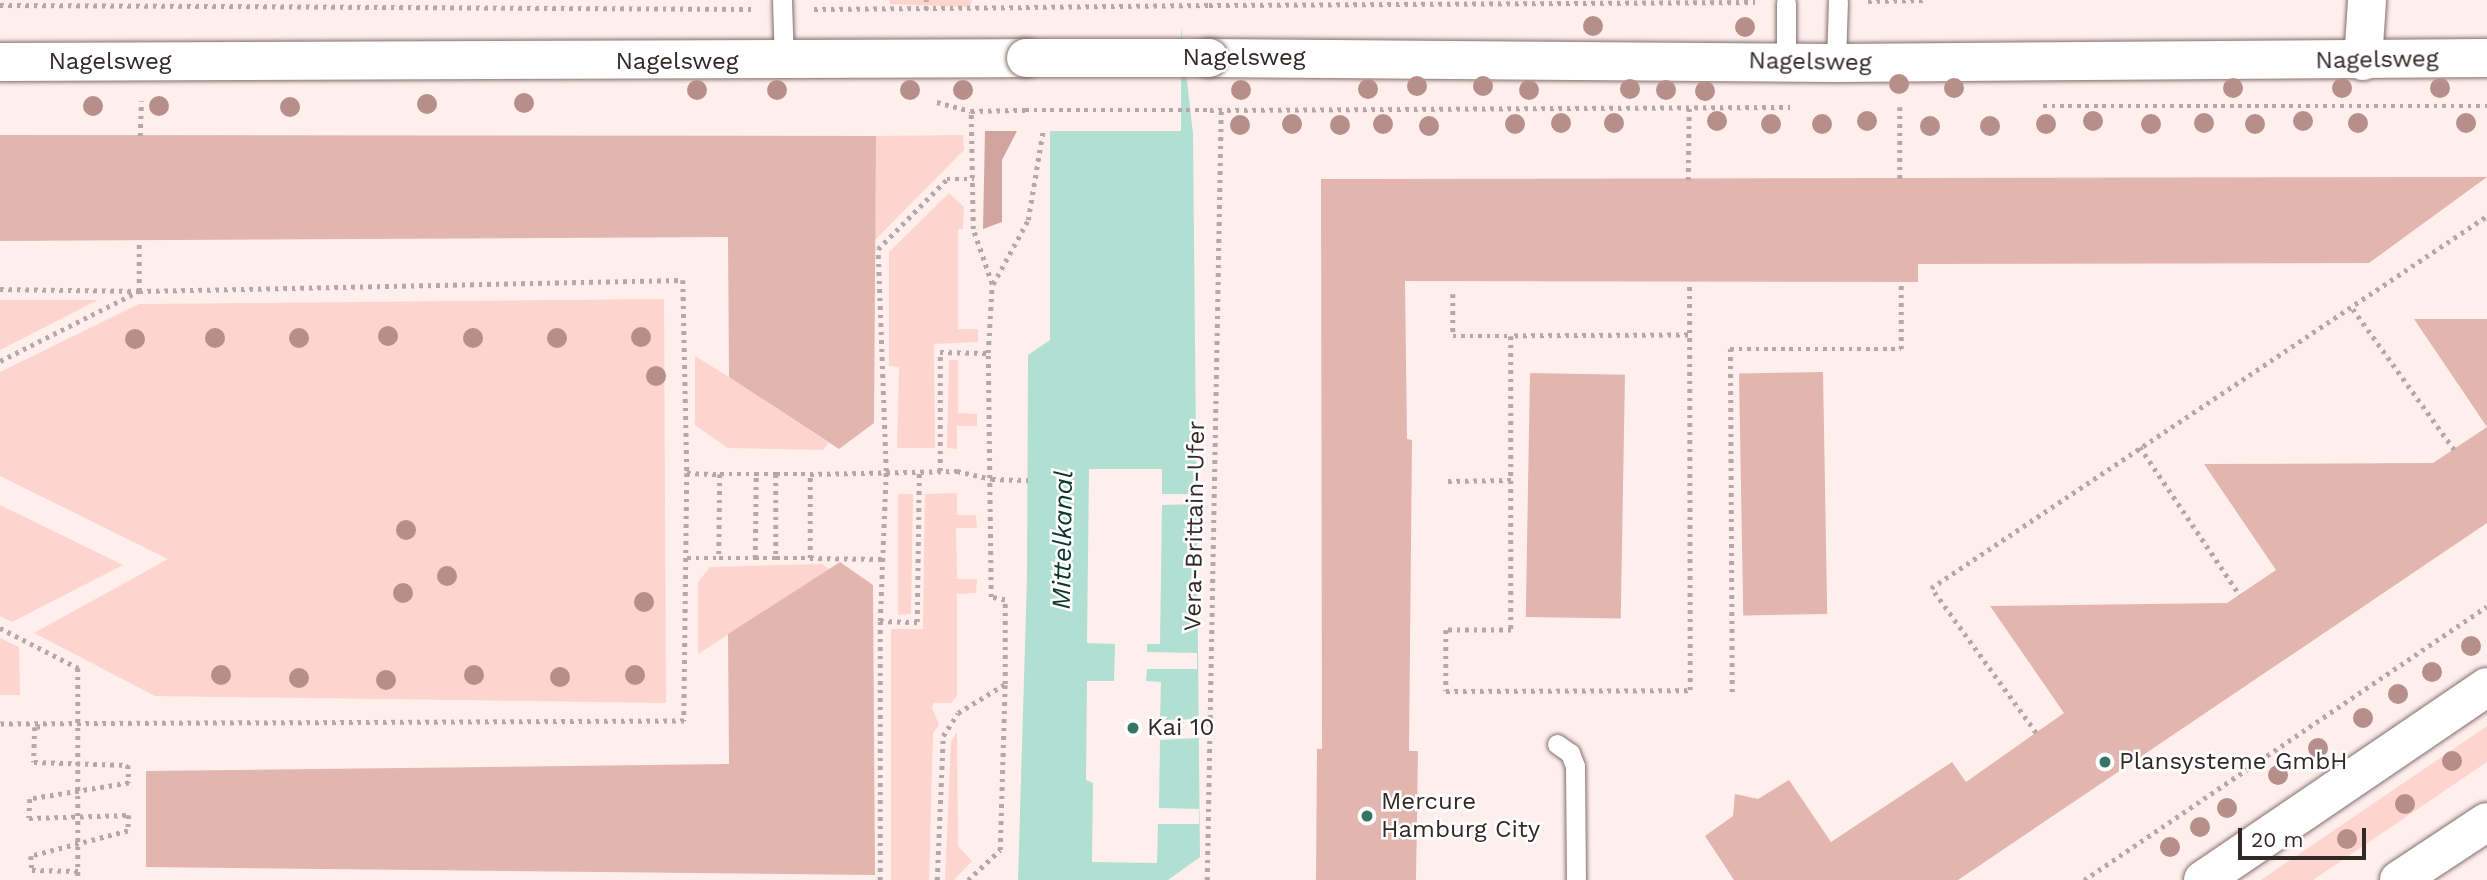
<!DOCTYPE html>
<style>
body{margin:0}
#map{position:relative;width:2487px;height:880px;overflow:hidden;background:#feefed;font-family:"Work Sans",sans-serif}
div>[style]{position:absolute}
.green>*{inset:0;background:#fdd4ce}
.forest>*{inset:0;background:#d0a59f}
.water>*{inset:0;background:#b1dfd1}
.pier>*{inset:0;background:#feefed;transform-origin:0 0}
.building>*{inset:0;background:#e2b5af;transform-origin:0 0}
.path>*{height:4.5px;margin-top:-2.25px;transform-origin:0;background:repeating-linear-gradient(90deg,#b5a8a7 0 3.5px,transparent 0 8.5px)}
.roads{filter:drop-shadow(0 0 2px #846e6b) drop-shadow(0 0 2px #846e6b)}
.lane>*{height:19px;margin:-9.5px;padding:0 9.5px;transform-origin:9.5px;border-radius:9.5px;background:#fff}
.street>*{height:38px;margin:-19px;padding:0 19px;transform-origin:19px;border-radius:19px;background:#fff}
.secondary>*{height:38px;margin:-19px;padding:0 19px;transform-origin:19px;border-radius:19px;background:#fff}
.primary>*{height:38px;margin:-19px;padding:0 19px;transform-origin:19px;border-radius:19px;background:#fff}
.path-bridge>*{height:4.5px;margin-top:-2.25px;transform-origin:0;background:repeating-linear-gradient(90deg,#b5a8a7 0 3.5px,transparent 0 8.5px)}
.bridges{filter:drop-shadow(0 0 2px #846e6b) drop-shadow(0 0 2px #846e6b)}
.secondary-bridge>*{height:38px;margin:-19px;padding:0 19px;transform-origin:19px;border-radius:19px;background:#fff}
.trees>*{width:20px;height:20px;margin:-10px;border-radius:50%;background:#b68f8b}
.dots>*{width:19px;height:19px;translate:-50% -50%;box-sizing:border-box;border:4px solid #fff;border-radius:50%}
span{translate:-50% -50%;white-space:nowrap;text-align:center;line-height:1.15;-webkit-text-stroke:5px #fff;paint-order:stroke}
.street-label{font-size:24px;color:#322827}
.poi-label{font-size:24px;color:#322827}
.left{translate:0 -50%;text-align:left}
.water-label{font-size:26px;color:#0d372d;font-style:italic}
.scale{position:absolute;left:2238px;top:828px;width:128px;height:32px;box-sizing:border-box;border:4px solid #322827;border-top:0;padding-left:9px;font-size:21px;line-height:24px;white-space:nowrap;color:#322827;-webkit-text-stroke:5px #fff;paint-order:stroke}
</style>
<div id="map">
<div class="green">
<div style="clip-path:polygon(889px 0,972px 0,970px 7px,890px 4px)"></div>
<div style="clip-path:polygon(963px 135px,964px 150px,875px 240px,876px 136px)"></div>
<div style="clip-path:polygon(949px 193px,964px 207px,963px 229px,958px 229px,958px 329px,978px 329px,978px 342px,934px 344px,935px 448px,897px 448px,899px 367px,889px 366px,889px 252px)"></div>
<div style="clip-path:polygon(664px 299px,666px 703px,155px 696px,34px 633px,168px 559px,0 476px,0 372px,139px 304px)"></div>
<div style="clip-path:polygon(0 300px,98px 300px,0 350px)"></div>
<div style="clip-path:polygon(695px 356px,729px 377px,829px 443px,823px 450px,728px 448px,695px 425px)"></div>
<div style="clip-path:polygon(949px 360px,958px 360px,958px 413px,977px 414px,977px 426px,957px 426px,957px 449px,947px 448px)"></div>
<div style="clip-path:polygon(957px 493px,957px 515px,976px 515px,977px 528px,956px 528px,957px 579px,977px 579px,976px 593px,957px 594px,957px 696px,951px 703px,934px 703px,932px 707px,939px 725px,933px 733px,929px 880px,891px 880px,891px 629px,923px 629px,925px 494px)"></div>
<div style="clip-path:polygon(898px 494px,913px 494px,911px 614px,898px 615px)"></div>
<div style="clip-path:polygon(0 505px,123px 565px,12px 622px,0 616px)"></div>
<div style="clip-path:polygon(822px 564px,829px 569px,698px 654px,698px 582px,710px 567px)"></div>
<div style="clip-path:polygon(0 638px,19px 647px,20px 695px,0 695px)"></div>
<div style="clip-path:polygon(2487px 726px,2487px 762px,2313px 880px,2261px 880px)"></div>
<div style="clip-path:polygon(957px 732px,958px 846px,972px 861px,954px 880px,945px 880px,951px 742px)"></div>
</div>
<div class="forest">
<div style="clip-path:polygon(985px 131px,1017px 131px,1002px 160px,1002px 222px,983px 229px)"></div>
</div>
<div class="water">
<div style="clip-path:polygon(1050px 0,1178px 0,1193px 134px,1200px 857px,1168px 880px,1018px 880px,1027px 578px,1028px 355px,1050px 340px)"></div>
</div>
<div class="pier">
<div style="left:1047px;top:0;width:134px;height:131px"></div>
<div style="clip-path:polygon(1089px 469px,1162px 469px,1162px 494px,1196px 494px,1196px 504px,1162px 505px,1160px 644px,1147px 644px,1147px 652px,1197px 653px,1197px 669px,1147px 669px,1146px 681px,1161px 682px,1160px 720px,1198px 719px,1198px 738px,1160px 740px,1159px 808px,1199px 809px,1199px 824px,1158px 824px,1157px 863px,1092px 862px,1093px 783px,1086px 780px,1087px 681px,1114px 681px,1115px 644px,1087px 643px)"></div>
</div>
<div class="building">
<div style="clip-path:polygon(0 135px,876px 136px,874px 423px,839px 449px,729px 377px,728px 237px,0 241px)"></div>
<div style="clip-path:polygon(2487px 177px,2369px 263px,1918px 264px,1918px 282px,1405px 281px,1407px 439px,1412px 440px,1409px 751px,1418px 751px,1416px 880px,1316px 880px,1317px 749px,1322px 749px,1321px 179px)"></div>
<div style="clip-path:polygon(2414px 319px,2487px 319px,2487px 427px)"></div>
<div style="left:1823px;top:372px;width:242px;height:84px;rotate:89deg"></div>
<div style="left:1530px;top:373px;width:95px;height:244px;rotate:1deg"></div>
<div style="clip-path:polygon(2487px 427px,2487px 523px,1958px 880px,1734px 880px,1705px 836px,1733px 816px,1735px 794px,1758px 799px,1789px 780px,1831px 842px,1952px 762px,1966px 782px,2064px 713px,1990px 606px,2227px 603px,2276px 570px,2204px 464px,2433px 463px)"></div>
<div style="clip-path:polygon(840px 562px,873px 585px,875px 875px,146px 867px,146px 771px,729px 764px,728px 634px)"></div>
</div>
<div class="path">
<div style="left:1868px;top:1px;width:59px;rotate:-1deg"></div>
<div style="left:0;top:5px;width:753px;rotate:0.3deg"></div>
<div style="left:1209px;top:5px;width:546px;rotate:-0.31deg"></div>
<div style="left:814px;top:9px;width:212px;rotate:-0.5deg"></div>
<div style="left:926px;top:10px;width:10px;rotate:-90deg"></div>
<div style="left:937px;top:102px;width:35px;rotate:15deg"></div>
<div style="left:971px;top:111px;width:54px;rotate:-1.1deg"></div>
<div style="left:2043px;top:106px;width:444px"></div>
<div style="left:1900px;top:107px;width:73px;rotate:90deg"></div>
<div style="left:1210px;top:110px;width:580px;rotate:-0.3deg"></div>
<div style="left:140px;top:136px;width:35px;rotate:-88deg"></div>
<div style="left:1688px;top:180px;width:72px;rotate:-89.2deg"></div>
<div style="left:993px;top:284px;width:73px;rotate:-61.3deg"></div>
<div style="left:1028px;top:220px;width:91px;rotate:-80.5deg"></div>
<div style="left:0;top:289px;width:139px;rotate:0.8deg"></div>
<div style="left:139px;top:291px;width:544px;rotate:-1.16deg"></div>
<div style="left:683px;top:280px;width:193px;rotate:88.8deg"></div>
<div style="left:687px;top:473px;width:248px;rotate:90.7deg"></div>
<div style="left:684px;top:721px;width:684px;rotate:179.75deg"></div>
<div style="left:1453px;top:294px;width:42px;rotate:90deg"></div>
<div style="left:1453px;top:336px;width:58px"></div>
<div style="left:2353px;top:309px;width:173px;rotate:54.2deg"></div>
<div style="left:1688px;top:335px;width:177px;rotate:179.7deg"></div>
<div style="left:1511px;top:336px;width:294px;rotate:90deg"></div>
<div style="left:1511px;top:630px;width:65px;rotate:180deg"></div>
<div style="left:1446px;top:630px;width:61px;rotate:90deg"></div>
<div style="left:1446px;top:691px;width:244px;rotate:-0.2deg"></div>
<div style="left:1690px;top:690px;width:407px;rotate:-90.1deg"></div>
<div style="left:0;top:361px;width:156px;rotate:-26.7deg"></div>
<div style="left:139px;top:291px;width:51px;rotate:-90deg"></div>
<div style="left:2140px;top:447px;width:179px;rotate:56deg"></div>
<div style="left:940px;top:471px;width:119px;rotate:-90deg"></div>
<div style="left:940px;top:352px;width:48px;rotate:1.2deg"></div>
<div style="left:687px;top:473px;width:33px;rotate:2deg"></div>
<div style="left:720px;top:474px;width:84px;rotate:90.7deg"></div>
<div style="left:719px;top:558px;width:36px"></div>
<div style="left:755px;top:558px;width:84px;rotate:-89.3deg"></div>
<div style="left:756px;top:474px;width:20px"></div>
<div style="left:776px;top:474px;width:84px;rotate:90deg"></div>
<div style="left:776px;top:558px;width:34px"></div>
<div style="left:810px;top:558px;width:84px;rotate:-90deg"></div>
<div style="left:810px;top:474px;width:147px;rotate:-1.2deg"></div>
<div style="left:957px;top:471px;width:36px;rotate:13deg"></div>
<div style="left:992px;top:479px;width:36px;rotate:2deg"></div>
<div style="left:720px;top:474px;width:36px"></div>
<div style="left:776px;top:474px;width:34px"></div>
<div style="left:1448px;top:481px;width:63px;rotate:-0.9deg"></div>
<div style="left:687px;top:558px;width:32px"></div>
<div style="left:755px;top:558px;width:21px"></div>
<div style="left:810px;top:558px;width:74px;rotate:0.8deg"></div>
<div style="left:880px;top:621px;width:37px;rotate:2deg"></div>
<div style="left:917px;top:622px;width:151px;rotate:-89.2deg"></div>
<div style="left:0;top:628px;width:88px;rotate:27.1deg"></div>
<div style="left:78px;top:668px;width:212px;rotate:90deg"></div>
<div style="left:1732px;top:692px;width:343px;rotate:-90.3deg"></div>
<div style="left:1730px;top:349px;width:171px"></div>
<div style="left:1901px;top:349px;width:67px;rotate:-90deg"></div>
<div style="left:40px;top:727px;width:5px;rotate:180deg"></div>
<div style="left:35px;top:727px;width:35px;rotate:92deg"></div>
<div style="left:34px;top:762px;width:94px;rotate:1.8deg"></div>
<div style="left:128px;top:765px;width:18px;rotate:87deg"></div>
<div style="left:129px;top:783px;width:100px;rotate:170.8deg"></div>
<div style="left:30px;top:799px;width:19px;rotate:93deg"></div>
<div style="left:29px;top:818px;width:100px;rotate:-1.7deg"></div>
<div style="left:129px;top:815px;width:16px;rotate:94deg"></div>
<div style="left:128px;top:831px;width:100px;rotate:165.5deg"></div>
<div style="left:31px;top:856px;width:14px;rotate:86deg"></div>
<div style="left:32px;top:870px;width:46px;rotate:1.2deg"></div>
<div style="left:2036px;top:733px;width:179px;rotate:-125.9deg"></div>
<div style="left:1931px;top:588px;width:669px;rotate:-33.79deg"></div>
<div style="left:880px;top:880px;width:259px;rotate:-90deg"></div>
<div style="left:880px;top:621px;width:150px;rotate:-87.7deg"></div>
<div style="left:886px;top:471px;width:222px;rotate:-92.1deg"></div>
<div style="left:878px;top:249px;width:98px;rotate:-45.4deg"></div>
<div style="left:947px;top:179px;width:27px"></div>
<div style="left:937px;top:880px;width:144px;rotate:-87.6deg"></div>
<div style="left:943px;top:736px;width:27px;rotate:-57deg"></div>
<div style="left:958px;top:713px;width:55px;rotate:-31.7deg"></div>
<div style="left:1005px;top:684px;width:84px;rotate:-90deg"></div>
<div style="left:1005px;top:600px;width:14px;rotate:-168deg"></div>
<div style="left:991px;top:597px;width:244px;rotate:-90.7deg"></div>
<div style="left:988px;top:353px;width:69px;rotate:-86.7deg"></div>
<div style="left:992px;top:284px;width:58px;rotate:-109.1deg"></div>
<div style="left:973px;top:229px;width:118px;rotate:-91deg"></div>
<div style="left:968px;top:880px;width:44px;rotate:-43.2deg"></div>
<div style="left:1000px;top:850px;width:165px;rotate:-88.3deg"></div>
<div style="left:1207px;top:880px;width:770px;rotate:-88.96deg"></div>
<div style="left:2084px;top:880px;width:487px;rotate:-34.2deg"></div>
</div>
<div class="roads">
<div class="lane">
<div style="left:782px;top:0;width:62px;rotate:88.2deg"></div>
<div style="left:1786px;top:3px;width:59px;rotate:90deg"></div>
<div style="left:1836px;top:63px;width:62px;rotate:-88.2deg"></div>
<div style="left:1557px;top:744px;width:16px;rotate:35deg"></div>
<div style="left:1570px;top:753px;width:14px;rotate:69deg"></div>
<div style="left:1575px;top:766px;width:114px;rotate:89.5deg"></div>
</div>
<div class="street">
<div style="left:2363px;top:61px;width:61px;rotate:-86.2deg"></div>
</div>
<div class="secondary">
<div style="left:1209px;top:58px;width:627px;rotate:0.46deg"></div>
<div style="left:1836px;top:63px;width:651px;rotate:-0.44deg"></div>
<div style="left:0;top:62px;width:1026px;rotate:-0.22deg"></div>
</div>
<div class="primary">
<div style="left:2203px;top:880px;width:343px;rotate:-34.2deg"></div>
<div style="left:2399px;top:880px;width:105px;rotate:-33.4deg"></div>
</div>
</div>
<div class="path-bridge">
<div style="left:1026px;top:7px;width:183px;rotate:-0.6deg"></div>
<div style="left:1025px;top:110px;width:185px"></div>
</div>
<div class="bridges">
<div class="secondary-bridge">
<div style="left:1026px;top:58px;width:183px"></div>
</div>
</div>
<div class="trees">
<div style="left:1593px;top:26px"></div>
<div style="left:1745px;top:27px"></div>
<div style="left:1899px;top:84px"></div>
<div style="left:1417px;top:86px"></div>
<div style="left:1483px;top:86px"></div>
<div style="left:1954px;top:88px"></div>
<div style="left:2233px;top:88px"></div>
<div style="left:2342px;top:88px"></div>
<div style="left:2440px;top:88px"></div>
<div style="left:1368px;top:89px"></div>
<div style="left:1630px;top:89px"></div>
<div style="left:697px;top:90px"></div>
<div style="left:777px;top:90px"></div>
<div style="left:910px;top:90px"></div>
<div style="left:963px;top:90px"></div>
<div style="left:1241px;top:90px"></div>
<div style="left:1529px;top:90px"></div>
<div style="left:1666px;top:90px"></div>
<div style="left:1705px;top:91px"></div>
<div style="left:524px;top:103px"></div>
<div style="left:427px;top:104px"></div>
<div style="left:93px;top:106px"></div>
<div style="left:159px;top:106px"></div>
<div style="left:290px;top:107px"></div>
<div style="left:1717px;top:121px"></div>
<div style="left:1867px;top:121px"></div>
<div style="left:2093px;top:121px"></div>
<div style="left:2303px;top:121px"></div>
<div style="left:1561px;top:123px"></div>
<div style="left:1614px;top:123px"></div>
<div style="left:2204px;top:123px"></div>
<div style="left:2358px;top:123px"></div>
<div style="left:2466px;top:123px"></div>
<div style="left:1292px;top:124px"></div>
<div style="left:1383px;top:124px"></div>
<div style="left:1515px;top:124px"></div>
<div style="left:1771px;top:124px"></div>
<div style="left:1822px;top:124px"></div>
<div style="left:2046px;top:124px"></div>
<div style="left:2151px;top:124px"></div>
<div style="left:2255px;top:124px"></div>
<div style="left:1240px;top:125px"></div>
<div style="left:1340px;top:125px"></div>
<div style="left:1429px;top:126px"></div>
<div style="left:1930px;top:126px"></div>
<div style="left:1990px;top:126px"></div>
<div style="left:388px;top:336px"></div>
<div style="left:641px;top:337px"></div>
<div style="left:215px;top:338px"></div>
<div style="left:299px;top:338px"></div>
<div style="left:473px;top:338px"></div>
<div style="left:557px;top:338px"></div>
<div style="left:135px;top:339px"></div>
<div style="left:656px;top:376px"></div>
<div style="left:406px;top:530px"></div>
<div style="left:447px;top:576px"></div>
<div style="left:403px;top:593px"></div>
<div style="left:644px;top:602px"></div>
<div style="left:2471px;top:646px"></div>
<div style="left:2432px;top:672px"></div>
<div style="left:221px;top:675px"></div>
<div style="left:474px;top:675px"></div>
<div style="left:635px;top:675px"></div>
<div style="left:560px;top:677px"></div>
<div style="left:299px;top:678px"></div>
<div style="left:386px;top:680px"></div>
<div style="left:2398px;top:694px"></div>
<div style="left:2363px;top:718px"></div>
<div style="left:2318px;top:748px"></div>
<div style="left:2452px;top:761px"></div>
<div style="left:2278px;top:775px"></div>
<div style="left:2405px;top:804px"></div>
<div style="left:2227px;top:808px"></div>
<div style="left:2200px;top:827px"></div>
<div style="left:2347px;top:839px"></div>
<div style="left:2170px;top:847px"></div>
</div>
<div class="dots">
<div style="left:1133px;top:728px;background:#347565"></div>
<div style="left:2105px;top:762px;background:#347565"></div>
<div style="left:1367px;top:816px;background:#347565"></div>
</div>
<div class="street-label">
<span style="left:1244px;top:58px">Nagelsweg</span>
<span style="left:2377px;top:60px;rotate:-1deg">Nagelsweg</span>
<span style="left:110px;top:62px">Nagelsweg</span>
<span style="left:677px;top:62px">Nagelsweg</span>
<span style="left:1810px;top:62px;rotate:1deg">Nagelsweg</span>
<span style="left:1195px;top:526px;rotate:-89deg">Vera-Brittain-Ufer</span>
</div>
<div class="poi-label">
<span class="left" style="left:1147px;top:728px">Kai 10</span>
<span class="left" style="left:2119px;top:762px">Plansysteme GmbH</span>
<span class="left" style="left:1381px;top:816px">Mercure<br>Hamburg City</span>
</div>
<div class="water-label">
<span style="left:1063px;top:540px;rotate:-89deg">Mittelkanal</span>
</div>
<div class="scale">20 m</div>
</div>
